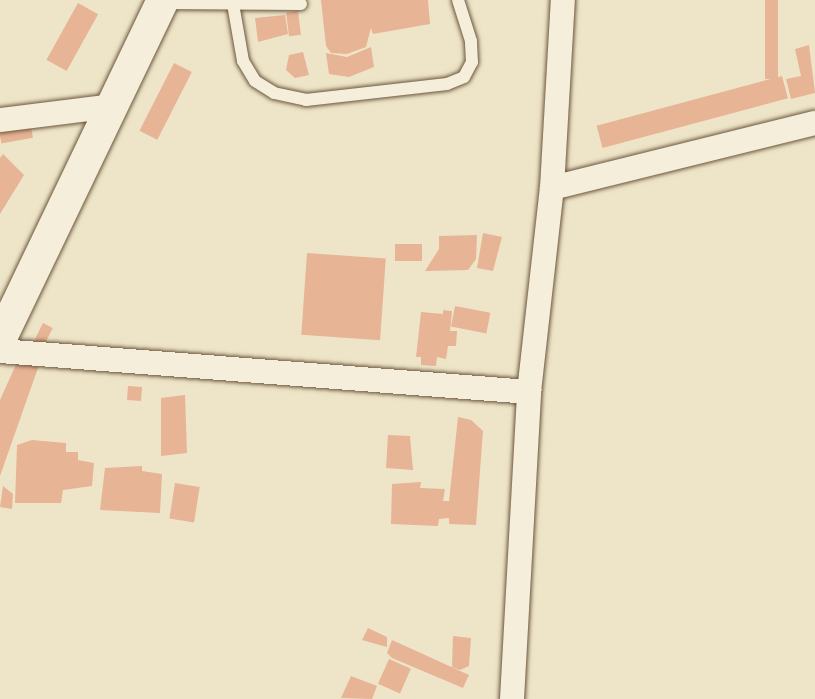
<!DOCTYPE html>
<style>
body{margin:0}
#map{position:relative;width:815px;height:699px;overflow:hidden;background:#eee5c8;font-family:Cardo,serif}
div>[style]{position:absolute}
.building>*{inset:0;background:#e7b495;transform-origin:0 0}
.roads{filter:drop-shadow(0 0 2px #6c563c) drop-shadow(0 0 2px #6c563c)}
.service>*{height:12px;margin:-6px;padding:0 6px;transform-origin:6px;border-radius:6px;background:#f4eedb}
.minor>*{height:24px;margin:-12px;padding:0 12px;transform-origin:12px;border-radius:12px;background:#f4eedb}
.tertiary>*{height:32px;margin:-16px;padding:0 16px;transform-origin:16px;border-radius:16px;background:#f4eedb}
span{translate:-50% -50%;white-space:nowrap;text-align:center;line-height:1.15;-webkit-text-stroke:5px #f4eedb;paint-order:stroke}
</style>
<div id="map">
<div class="building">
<div style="clip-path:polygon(321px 0,428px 0,430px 24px,373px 34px,371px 28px,366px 47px,347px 54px,331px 53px,326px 46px)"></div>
<div style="left:765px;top:0;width:13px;height:79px"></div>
<div style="left:78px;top:3px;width:23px;height:65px;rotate:29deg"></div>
<div style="left:298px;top:11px;width:24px;height:12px;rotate:83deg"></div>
<div style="clip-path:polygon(285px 15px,288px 34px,258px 42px,255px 18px)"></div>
<div style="clip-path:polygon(809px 45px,815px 93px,791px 99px,786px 79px,801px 76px,795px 49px)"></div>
<div style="clip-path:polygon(371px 47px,374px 67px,349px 77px,329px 74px,326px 53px,347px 57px)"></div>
<div style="clip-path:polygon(303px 52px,309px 75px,295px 78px,286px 70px,289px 55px)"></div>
<div style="left:174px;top:63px;width:20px;height:76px;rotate:27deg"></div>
<div style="left:782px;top:76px;width:23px;height:192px;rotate:75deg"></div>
<div style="left:31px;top:127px;width:11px;height:32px;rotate:80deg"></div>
<div style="clip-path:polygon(3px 154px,24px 175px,0 214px,0 158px)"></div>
<div style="clip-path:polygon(483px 233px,502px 237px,493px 271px,477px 268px)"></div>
<div style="clip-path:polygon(477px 235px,476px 259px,468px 270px,425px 271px,439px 249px,439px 236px)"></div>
<div style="left:422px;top:244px;width:17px;height:27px;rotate:90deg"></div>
<div style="left:307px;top:253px;width:79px;height:82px;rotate:4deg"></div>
<div style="left:455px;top:306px;width:36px;height:21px;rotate:11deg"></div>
<div style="clip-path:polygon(443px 310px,452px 311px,450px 331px,457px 331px,456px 346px,448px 346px,446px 359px,437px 357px,436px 366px,421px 365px,421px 357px,416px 357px,421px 312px,443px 314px)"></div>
<div style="left:43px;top:323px;width:11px;height:19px;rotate:27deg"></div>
<div style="clip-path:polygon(18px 360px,39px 365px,0 476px,0 400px)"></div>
<div style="left:128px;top:386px;width:14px;height:14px;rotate:4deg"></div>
<div style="clip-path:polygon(185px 395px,187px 453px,161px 456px,161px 398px)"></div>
<div style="clip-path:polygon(458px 417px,471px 420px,483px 431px,476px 525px,449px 524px,449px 518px,439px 519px,438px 526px,391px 524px,392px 484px,421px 482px,420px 488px,445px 489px,443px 501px,449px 501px)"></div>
<div style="clip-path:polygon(388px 435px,410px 436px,413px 470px,386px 468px)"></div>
<div style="clip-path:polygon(32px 440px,66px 443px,66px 452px,78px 452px,78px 460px,94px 463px,92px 486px,63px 490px,61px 503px,15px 503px,17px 445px)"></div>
<div style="clip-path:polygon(142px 466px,142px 471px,162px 474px,160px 513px,100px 510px,105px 468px)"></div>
<div style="left:175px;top:483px;width:25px;height:36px;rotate:9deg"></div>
<div style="clip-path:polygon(3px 486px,13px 494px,12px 509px,0 507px)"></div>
<div style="clip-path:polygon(368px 628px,387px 637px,387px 647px,362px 640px)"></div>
<div style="clip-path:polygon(453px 636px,471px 638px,469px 666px,460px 670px,452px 667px)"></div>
<div style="clip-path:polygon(392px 640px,469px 675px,463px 688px,392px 658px,387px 653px)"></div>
<div style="left:389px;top:659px;width:24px;height:27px;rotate:24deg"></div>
<div style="clip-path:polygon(351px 676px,377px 686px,372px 699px,341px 698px)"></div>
</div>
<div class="roads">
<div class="service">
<div style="left:162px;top:3px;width:139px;rotate:0.4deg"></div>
<div style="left:233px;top:4px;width:58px;rotate:80deg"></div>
<div style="left:243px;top:61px;width:23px;rotate:59deg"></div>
<div style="left:255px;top:81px;width:22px;rotate:32deg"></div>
<div style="left:274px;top:93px;width:33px;rotate:12deg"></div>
<div style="left:306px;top:100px;width:142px;rotate:-6.5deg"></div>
<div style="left:447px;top:84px;width:18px;rotate:-22deg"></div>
<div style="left:464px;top:77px;width:17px;rotate:-62deg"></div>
<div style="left:472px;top:62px;width:21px;rotate:-93deg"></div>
<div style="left:471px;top:41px;width:43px;rotate:-107.6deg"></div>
</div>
<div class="minor">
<div style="left:0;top:120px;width:113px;rotate:-7.1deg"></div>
<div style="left:552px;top:188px;width:271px;rotate:-13.9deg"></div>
<div style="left:0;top:351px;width:531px;rotate:4.43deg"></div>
<div style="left:512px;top:699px;width:307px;rotate:-86.8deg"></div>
<div style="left:529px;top:392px;width:205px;rotate:-83.6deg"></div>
<div style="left:552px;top:188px;width:188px;rotate:-86.7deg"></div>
</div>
<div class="tertiary">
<div style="left:0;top:340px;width:377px;rotate:-64.4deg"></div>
</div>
</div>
</div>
